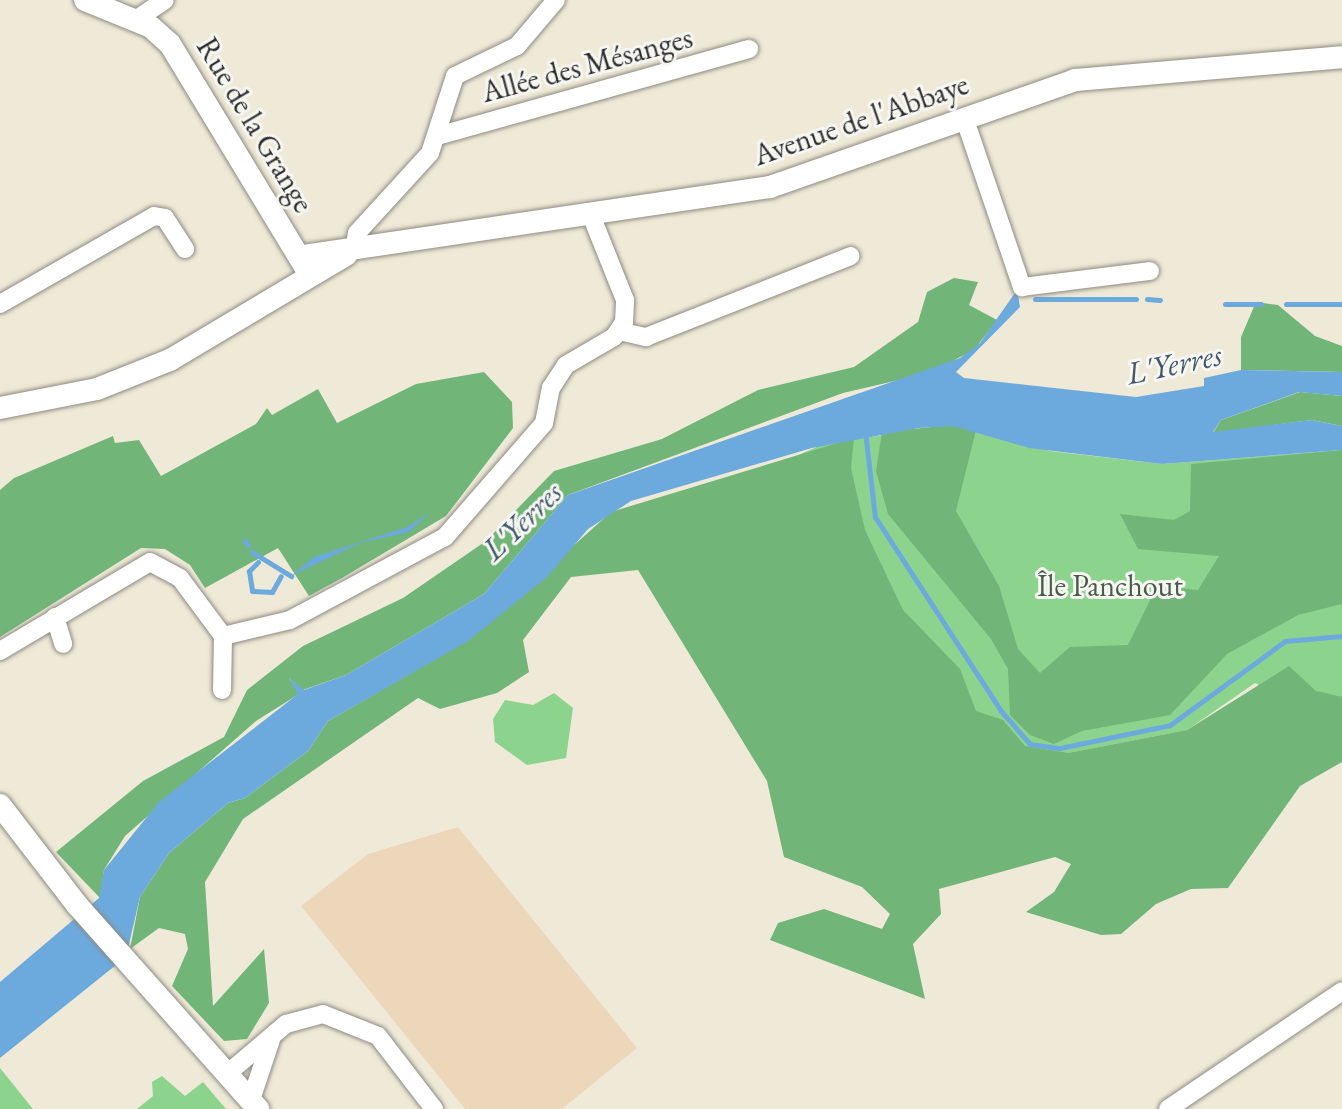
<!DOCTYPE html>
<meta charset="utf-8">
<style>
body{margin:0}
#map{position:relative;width:1342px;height:1109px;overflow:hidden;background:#efead7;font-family:"EB Garamond",serif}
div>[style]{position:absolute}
.built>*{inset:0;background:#edd7bb}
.green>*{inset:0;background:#8cd38d}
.forest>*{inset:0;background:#71b578}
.water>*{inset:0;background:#6caade}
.stream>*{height:5px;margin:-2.5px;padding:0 2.5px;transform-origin:2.5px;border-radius:2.5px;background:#6caade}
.roads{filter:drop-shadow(0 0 2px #8d8a81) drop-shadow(0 0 2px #8d8a81)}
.minor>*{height:18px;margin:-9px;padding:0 9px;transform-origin:9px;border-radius:9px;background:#fff}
.tertiary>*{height:22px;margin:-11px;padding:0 11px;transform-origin:11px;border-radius:11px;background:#fff}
span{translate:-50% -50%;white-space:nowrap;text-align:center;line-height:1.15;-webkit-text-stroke:6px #f6f6f2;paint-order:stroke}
.street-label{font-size:30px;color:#2b2b2b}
.park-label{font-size:30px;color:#485d48}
.water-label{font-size:32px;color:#42576a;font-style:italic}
</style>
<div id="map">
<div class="built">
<div style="clip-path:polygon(458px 827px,637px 1048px,562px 1109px,465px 1109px,301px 906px,368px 854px)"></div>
</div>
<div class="green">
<div style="clip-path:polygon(952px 425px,1050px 451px,1162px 464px,1342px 450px,1342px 724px,1255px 683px,1187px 730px,1069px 753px,1079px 803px,676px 510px,823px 444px)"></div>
<div style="clip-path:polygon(554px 693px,573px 708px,566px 758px,527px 765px,495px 742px,493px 719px,505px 700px,533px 705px)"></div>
<div style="clip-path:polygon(0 1068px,33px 1109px,0 1109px)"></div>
<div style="clip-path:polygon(162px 1076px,185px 1096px,203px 1082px,226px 1109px,137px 1109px,153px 1096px,152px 1082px)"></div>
</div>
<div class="forest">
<div style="clip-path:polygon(954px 278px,978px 282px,969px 305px,997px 320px,974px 350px,929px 373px,843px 393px,568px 495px,484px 594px,346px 675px,303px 690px,289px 678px,299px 694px,256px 721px,125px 836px,104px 870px,100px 898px,56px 852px,143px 781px,224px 737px,247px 690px,303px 646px,403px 598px,486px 541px,554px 471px,662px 439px,758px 390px,854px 367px,918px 322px,927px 292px)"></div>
<div style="clip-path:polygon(1256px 302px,1278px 305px,1315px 336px,1342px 346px,1342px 372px,1241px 370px,1241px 337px)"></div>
<div style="clip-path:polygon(484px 372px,512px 402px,513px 428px,446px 516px,342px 578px,309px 596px,278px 548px,205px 588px,190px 565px,165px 549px,141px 548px,0 637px,0 490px,14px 478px,113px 436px,115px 443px,139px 440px,161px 476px,256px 424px,267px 408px,272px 415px,318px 389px,337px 423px,416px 384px)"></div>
<div style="clip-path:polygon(1300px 392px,1342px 396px,1342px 426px,1312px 420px,1213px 433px,1221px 420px)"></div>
<div style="clip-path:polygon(952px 425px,976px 430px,956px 511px,999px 586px,1018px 649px,1040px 673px,1070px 647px,1128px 645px,1157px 586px,1198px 590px,1219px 556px,1138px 549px,1120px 514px,1174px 520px,1190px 511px,1191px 464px,1342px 450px,1342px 604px,1298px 615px,1227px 654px,1170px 715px,1082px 731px,1054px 744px,1030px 735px,1010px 715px,1008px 669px,991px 639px,888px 514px,876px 471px,882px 432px)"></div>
<div style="clip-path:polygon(854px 438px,851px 468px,865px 530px,903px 610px,960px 669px,976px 711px,1003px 720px,1025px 746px,1068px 753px,1187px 730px,1289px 666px,1316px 691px,1342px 697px,1342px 762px,1300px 786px,1228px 888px,1191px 889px,1156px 904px,1121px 934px,1101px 935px,1026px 912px,1054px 892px,1071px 864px,1055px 857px,939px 889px,941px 914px,913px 944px,925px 999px,770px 940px,778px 923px,824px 909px,882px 929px,890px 914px,862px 887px,784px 857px,767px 781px,638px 570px,571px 577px,523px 640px,529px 672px,497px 693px,440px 709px,418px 698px,243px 819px,205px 882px,213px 1006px,264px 949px,269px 1003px,247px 1039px,224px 1041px,172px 986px,188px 949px,185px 934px,159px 928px,130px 949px,140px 897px,169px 853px,228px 803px,245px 798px,308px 751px,328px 721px,468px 640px,611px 512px)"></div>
</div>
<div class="water">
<div style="clip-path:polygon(1017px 290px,1020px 307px,956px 372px,964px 378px,1136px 397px,1204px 386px,1204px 378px,1241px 370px,1342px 372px,1342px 396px,1299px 392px,1221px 420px,1213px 432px,1312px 420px,1342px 426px,1342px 450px,1162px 464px,1029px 448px,953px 426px,919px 428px,812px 448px,631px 501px,588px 529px,547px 577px,468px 641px,328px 721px,308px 751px,245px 798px,228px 803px,169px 853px,140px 897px,126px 957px,0 1058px,0 982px,99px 898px,104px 870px,159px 802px,298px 694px,289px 678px,304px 690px,346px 675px,484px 594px,568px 495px,960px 358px,980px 343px)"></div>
<div style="clip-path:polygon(430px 512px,409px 532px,360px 543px,291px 576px,314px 557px,407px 527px)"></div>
</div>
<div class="stream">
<div style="left:1035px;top:299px;width:101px"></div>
<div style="left:1147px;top:299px;width:13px;rotate:4deg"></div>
<div style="left:1225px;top:304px;width:36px"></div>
<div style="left:1286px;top:304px;width:56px"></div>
<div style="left:865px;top:431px;width:87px;rotate:83.4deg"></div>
<div style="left:875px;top:517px;width:231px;rotate:57deg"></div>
<div style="left:1001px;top:711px;width:44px;rotate:48.7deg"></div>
<div style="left:1030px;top:744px;width:30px;rotate:8deg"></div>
<div style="left:1060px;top:748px;width:112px;rotate:-11.8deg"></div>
<div style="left:1170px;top:725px;width:142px;rotate:-36.1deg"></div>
<div style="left:1285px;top:641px;width:57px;rotate:-5deg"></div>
<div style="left:245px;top:541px;width:5px;rotate:53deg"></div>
<div style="left:252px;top:552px;width:46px;rotate:31.6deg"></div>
<div style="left:258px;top:562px;width:13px;rotate:135deg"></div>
<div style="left:249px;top:571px;width:20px;rotate:81deg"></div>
<div style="left:252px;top:591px;width:20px;rotate:3deg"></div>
<div style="left:272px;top:592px;width:18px;rotate:-61deg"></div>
</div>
<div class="roads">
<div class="minor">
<div style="left:134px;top:21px;width:37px;rotate:-34deg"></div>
<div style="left:964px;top:117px;width:180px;rotate:71.2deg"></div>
<div style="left:1022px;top:287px;width:129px;rotate:-7.1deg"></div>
<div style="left:441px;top:135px;width:320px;rotate:-15.6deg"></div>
<div style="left:355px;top:245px;width:12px;rotate:-81deg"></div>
<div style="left:357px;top:233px;width:108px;rotate:-47.6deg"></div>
<div style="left:430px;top:153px;width:81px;rotate:-72deg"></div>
<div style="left:455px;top:76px;width:69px;rotate:-25.8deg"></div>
<div style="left:517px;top:46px;width:60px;rotate:-49.7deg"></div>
<div style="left:0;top:304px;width:177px;rotate:-29.7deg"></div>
<div style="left:154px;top:216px;width:11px;rotate:10deg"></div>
<div style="left:165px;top:218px;width:37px;rotate:57deg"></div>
<div style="left:619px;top:331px;width:28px;rotate:13deg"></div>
<div style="left:646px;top:337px;width:220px;rotate:-21.6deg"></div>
<div style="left:55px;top:617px;width:28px;rotate:73deg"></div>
<div style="left:0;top:651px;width:174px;rotate:-30.7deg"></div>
<div style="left:150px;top:562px;width:34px;rotate:28deg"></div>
<div style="left:180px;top:578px;width:72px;rotate:53.4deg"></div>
<div style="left:223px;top:636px;width:69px;rotate:-13.4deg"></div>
<div style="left:290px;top:620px;width:176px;rotate:-28.2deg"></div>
<div style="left:445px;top:537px;width:151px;rotate:-49deg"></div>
<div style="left:544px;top:423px;width:36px;rotate:-79deg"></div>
<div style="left:551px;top:388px;width:27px;rotate:-57deg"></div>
<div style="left:566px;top:365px;width:56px;rotate:-30.3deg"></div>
<div style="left:614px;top:337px;width:18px;rotate:-56deg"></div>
<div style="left:624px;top:322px;width:22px;rotate:-87deg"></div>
<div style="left:625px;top:300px;width:92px;rotate:-111.8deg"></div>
<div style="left:222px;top:690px;width:54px;rotate:-88.9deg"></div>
<div style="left:227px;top:1074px;width:77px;rotate:-40.3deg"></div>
<div style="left:286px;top:1024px;width:38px;rotate:-15deg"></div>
<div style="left:323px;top:1014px;width:59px;rotate:21.8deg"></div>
<div style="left:378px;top:1036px;width:92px;rotate:52.5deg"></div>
<div style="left:251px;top:1100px;width:63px;rotate:-71.6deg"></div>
<div style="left:1168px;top:1109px;width:210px;rotate:-34.1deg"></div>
</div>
<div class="tertiary">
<div style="left:85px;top:0;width:71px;rotate:22.2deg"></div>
<div style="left:151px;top:27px;width:25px;rotate:42deg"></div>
<div style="left:170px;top:44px;width:261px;rotate:58.8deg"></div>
<div style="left:303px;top:256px;width:472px;rotate:-8.4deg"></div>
<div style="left:770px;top:187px;width:323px;rotate:-19.3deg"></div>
<div style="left:1075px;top:80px;width:268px;rotate:-4.9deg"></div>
<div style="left:0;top:408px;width:99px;rotate:-11.1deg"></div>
<div style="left:97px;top:389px;width:79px;rotate:-21.7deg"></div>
<div style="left:170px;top:360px;width:205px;rotate:-30.8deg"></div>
<div style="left:0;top:805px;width:126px;rotate:52.4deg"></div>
<div style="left:77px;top:905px;width:273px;rotate:48.4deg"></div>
</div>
</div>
<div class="street-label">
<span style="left:587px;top:65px;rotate:-15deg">Allée des Mésanges</span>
<span style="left:861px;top:120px;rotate:-19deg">Avenue de l'Abbaye</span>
<span style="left:255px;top:125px;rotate:59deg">Rue de la Grange</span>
</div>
<div class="park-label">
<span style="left:1110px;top:586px">Île Panchout</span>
</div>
<div class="water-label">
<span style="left:1174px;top:364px;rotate:-12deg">L'Yerres</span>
<span style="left:522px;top:521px;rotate:-44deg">L'Yerres</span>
</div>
</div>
